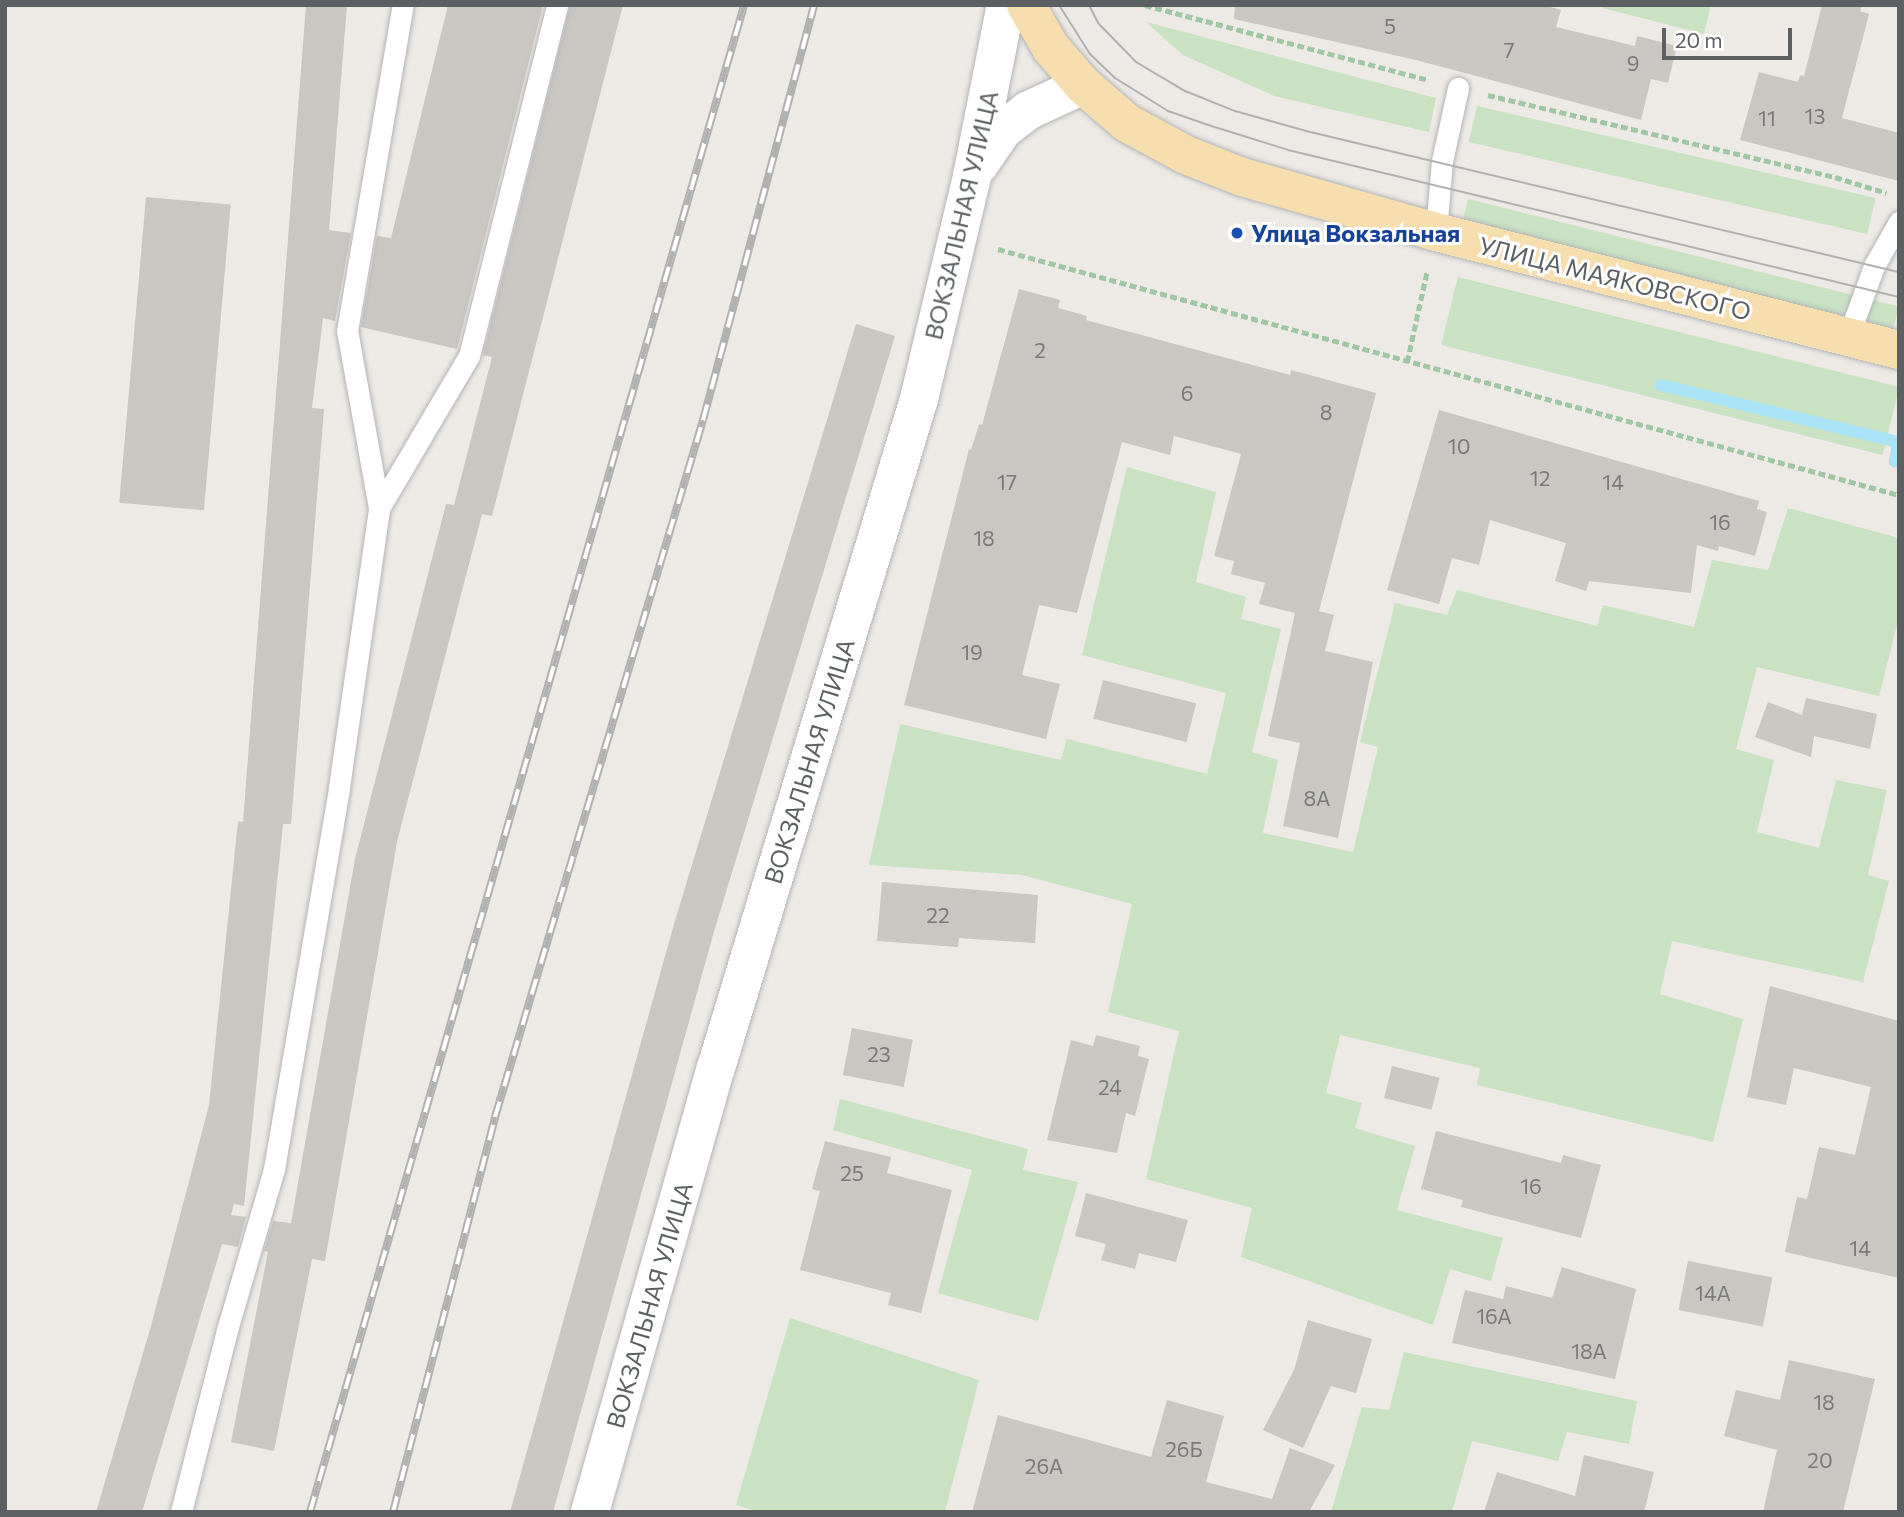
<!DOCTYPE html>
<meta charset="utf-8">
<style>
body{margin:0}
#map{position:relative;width:1904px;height:1517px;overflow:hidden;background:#ede9e4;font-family:Commissioner,sans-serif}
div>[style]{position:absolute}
.green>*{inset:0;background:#c8e2c2;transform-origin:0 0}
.stream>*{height:12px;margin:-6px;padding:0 6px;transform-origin:6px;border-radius:6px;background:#aae3f6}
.building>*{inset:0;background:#cac6c2;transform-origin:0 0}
.path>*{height:4.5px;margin-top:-2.25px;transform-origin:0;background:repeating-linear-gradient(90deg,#a0c7a3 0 7px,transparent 0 10.5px)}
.roads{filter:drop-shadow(0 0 2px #b1b5b7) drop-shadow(0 0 2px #b1b5b7)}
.service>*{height:21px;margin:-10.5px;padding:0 10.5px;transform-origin:10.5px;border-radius:10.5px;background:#fff}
.minor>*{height:38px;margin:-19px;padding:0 19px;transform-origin:19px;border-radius:19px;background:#fff}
.primary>*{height:38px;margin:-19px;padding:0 19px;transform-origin:19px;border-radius:19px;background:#f7deae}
.tram>*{height:2px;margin:-1px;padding:0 1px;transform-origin:1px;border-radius:1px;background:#b0b1b1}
.rail>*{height:8px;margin-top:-4px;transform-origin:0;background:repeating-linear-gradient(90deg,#fff 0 16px,#b0b1b1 0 32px);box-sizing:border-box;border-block:2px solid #b0b1b1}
.dots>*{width:19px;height:19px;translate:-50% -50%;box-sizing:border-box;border:4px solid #fff;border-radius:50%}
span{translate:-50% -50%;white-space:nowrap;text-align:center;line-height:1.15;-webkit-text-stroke:6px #fff;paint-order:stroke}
.number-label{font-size:21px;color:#787a7b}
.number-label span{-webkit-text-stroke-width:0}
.street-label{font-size:24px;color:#5c6063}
.transit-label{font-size:24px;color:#164399;font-weight:700}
.left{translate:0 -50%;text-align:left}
.frame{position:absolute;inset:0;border:7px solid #5c6063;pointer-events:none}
.scale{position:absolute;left:1662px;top:28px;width:130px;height:32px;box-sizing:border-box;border:4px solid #5c6063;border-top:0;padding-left:9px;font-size:21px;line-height:24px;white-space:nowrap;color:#5c6063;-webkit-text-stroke:5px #fff;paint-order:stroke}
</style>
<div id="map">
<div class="green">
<div style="clip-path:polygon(1603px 5px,1711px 5px,1704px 34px,1603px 8px)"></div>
<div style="clip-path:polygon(1146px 22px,1436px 98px,1429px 132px,1274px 96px,1183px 55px)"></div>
<div style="left:1477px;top:106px;width:409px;height:37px;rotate:13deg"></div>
<div style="left:1468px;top:199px;width:444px;height:25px;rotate:14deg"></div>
<div style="left:1458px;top:277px;width:455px;height:70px;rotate:14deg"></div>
<div style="clip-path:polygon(1127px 467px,1216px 492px,1196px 582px,1246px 597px,1241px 619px,1281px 629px,1252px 752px,1278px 760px,1263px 833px,1353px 852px,1378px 747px,1360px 742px,1395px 603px,1447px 615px,1457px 590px,1597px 626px,1603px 605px,1694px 627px,1712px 560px,1768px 570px,1788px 508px,1899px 538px,1899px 617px,1879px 696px,1757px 667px,1736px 749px,1774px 760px,1757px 832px,1819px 848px,1836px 780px,1887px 790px,1868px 875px,1889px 881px,1863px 982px,1672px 941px,1660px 994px,1743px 1019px,1713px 1142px,1477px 1085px,1480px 1068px,1340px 1035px,1326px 1093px,1362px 1103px,1355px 1128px,1415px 1146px,1397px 1210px,1503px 1238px,1491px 1281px,1450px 1269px,1433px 1325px,1241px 1257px,1252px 1208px,1146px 1179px,1179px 1031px,1108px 1012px,1132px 904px,1022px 875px,869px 865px,900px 724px,1061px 760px,1067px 739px,1207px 774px,1226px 693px,1082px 655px)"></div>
<div style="clip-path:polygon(840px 1099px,1028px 1149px,1023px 1170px,1078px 1182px,1038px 1321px,938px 1293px,972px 1170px,833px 1130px)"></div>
<div style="clip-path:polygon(790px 1318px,979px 1380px,945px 1512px,759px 1512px,736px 1505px)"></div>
<div style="clip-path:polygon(1404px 1352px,1637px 1401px,1629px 1444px,1567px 1432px,1558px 1461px,1472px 1441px,1452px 1512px,1331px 1512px,1362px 1407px,1389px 1410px)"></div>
</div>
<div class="stream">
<div style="left:1661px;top:385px;width:244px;rotate:13.5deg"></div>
<div style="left:1898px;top:442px;width:20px;rotate:99deg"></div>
</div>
<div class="building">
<div style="clip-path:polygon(306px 5px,347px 5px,329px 230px,351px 233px,335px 321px,323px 318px,312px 408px,324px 409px,291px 824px,283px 824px,244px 1206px,234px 1204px,231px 1215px,246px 1217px,238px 1247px,222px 1244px,142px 1512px,96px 1512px,151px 1326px,209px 1105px,238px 821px,243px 822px)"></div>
<div style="clip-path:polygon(448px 5px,543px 5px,457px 349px,361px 327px,377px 236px,391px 238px)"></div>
<div style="clip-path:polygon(570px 5px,623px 5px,492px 516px,482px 514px,397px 842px,325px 1261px,312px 1259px,274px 1451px,231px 1442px,268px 1252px,264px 1251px,273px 1221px,291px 1223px,355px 859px,446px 504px,454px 505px,492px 357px,483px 355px)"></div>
<div style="clip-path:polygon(1235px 5px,1543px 5px,1561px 10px,1556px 27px,1635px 46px,1637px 36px,1677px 46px,1668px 83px,1651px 79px,1641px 120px,1416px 60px,1234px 19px)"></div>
<div style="clip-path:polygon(1822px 5px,1862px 5px,1860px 11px,1869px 14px,1842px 118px,1899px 133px,1899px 181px,1740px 140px,1759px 72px,1798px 82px,1800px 75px,1804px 76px)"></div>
<div style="left:146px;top:197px;width:85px;height:307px;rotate:5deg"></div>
<div style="clip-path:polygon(1019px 289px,1060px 300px,1058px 308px,1087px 316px,1086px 320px,1290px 375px,1291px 370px,1376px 393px,1319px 611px,1334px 615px,1325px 651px,1373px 662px,1338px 838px,1283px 826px,1300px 743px,1268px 736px,1295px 613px,1259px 604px,1265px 583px,1231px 574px,1234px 561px,1214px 556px,1241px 454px,1174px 436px,1170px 455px,1122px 442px,1077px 613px,1039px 605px,1022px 675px,1060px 684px,1046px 739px,904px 705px,969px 449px,971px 450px,979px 424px,982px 425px)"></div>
<div style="clip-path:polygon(856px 324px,895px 336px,713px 935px,553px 1512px,510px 1512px,674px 924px)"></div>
<div style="clip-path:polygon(1439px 410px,1759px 501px,1757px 509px,1767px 512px,1755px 556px,1719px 546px,1718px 551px,1697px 545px,1691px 593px,1589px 581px,1586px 591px,1555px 581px,1566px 543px,1490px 520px,1479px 565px,1452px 558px,1439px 604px,1387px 590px)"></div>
<div style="left:1103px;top:680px;width:96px;height:40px;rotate:14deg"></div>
<div style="clip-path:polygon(1806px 698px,1877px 714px,1870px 749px,1814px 736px,1811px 757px,1755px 737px,1768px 702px,1802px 715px)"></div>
<div style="clip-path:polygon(882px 882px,1038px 895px,1035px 943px,959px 938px,958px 947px,877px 941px)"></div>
<div style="clip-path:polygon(1770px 986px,1899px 1021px,1899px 1278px,1785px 1252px,1797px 1197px,1807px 1199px,1819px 1147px,1855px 1155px,1871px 1087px,1794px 1068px,1786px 1105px,1747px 1097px)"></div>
<div style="left:852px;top:1028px;width:62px;height:48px;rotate:11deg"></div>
<div style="clip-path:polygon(1096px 1035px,1140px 1046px,1138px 1056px,1149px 1059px,1135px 1116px,1126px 1113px,1117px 1153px,1047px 1140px,1071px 1040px,1093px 1046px)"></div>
<div style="left:1392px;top:1066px;width:49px;height:33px;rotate:14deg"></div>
<div style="clip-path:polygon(1436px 1131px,1561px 1163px,1563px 1155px,1601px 1165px,1581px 1238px,1461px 1207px,1463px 1200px,1421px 1189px)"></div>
<div style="clip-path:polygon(825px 1141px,891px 1157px,887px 1173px,952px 1190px,921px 1313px,888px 1305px,891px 1293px,800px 1270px,820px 1191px,812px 1189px)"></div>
<div style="clip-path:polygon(1086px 1193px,1188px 1220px,1176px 1262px,1139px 1253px,1135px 1269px,1101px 1260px,1106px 1244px,1075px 1236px)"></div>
<div style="left:1688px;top:1261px;width:86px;height:50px;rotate:11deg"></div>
<div style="clip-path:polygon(1562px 1267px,1636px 1289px,1615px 1379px,1452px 1343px,1465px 1290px,1503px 1299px,1506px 1286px,1552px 1298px)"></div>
<div style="clip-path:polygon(1308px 1320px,1372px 1339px,1356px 1393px,1331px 1386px,1303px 1448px,1263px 1430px,1294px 1370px)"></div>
<div style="clip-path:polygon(1789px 1360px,1875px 1379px,1843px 1512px,1763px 1512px,1777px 1450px,1724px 1436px,1736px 1390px,1780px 1400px)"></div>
<div style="clip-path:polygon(1167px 1400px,1224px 1416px,1206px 1482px,1272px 1499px,1290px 1448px,1335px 1465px,1309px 1512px,972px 1512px,998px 1415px,1151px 1457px)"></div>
<div style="clip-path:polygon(1584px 1455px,1654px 1472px,1644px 1512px,1484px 1512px,1497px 1472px,1575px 1496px)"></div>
</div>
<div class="path">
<div style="left:1145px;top:5px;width:293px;rotate:14.8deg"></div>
<div style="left:1488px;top:95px;width:357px;rotate:13.3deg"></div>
<div style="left:1835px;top:177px;width:54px;rotate:17.1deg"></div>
<div style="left:998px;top:249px;width:934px;rotate:15.27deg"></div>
<div style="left:1407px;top:362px;width:93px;rotate:-77.6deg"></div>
</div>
<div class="roads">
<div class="service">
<div style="left:1436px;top:232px;width:71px;rotate:-85.2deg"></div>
<div style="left:1442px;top:161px;width:75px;rotate:-77.6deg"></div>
<div style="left:1848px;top:337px;width:76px;rotate:-69.9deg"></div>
<div style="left:1874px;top:266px;width:51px;rotate:-60.4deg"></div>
<div style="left:379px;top:508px;width:180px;rotate:-100.2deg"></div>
<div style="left:347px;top:331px;width:331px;rotate:-80.3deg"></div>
<div style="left:181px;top:1512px;width:188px;rotate:-75.8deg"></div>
<div style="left:227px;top:1330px;width:168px;rotate:-73.7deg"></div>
<div style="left:274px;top:1169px;width:387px;rotate:-80.3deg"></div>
<div style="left:339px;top:787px;width:282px;rotate:-81.8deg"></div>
<div style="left:379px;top:508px;width:177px;rotate:-59.4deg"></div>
<div style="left:469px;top:356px;width:362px;rotate:-75.9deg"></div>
</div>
<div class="minor">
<div style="left:979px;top:165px;width:42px;rotate:-55.6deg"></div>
<div style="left:1003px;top:130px;width:31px;rotate:-38deg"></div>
<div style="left:1027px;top:111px;width:62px;rotate:-24.9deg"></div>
<div style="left:590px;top:1512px;width:462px;rotate:-74.2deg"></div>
<div style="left:716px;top:1068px;width:699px;rotate:-73.12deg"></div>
<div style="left:919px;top:399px;width:229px;rotate:-76.6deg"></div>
<div style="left:972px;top:176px;width:174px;rotate:-78.8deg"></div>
</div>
<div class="primary">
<div style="left:1026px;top:5px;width:50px;rotate:59.8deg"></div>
<div style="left:1051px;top:48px;width:49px;rotate:49.1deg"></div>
<div style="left:1083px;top:85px;width:58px;rotate:40.8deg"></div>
<div style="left:1127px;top:123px;width:67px;rotate:28.5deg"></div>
<div style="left:1186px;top:155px;width:60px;rotate:21.4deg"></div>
<div style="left:1242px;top:177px;width:202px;rotate:15.8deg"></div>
<div style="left:1436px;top:232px;width:478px;rotate:14.3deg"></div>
</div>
</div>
<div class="tram">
<div style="left:1059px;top:5px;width:58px;rotate:57.7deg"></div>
<div style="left:1090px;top:54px;width:35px;rotate:44deg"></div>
<div style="left:1115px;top:78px;width:62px;rotate:31.9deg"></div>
<div style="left:1168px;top:111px;width:36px;rotate:19deg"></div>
<div style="left:1202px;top:123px;width:90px;rotate:17.4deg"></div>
<div style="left:1288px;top:150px;width:628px;rotate:13.53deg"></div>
<div style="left:1089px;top:5px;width:20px;rotate:63deg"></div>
<div style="left:1098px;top:23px;width:54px;rotate:45.7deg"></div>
<div style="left:1136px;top:62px;width:57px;rotate:30.6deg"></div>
<div style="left:1185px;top:91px;width:54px;rotate:21.8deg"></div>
<div style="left:1235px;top:111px;width:74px;rotate:15.7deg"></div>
<div style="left:1306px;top:131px;width:610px;rotate:13.38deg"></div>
</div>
<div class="rail">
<div style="left:310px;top:1512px;width:1568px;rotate:-73.93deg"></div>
<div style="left:393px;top:1512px;width:408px;rotate:-75.5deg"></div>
<div style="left:495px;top:1117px;width:727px;rotate:-73.38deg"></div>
<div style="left:703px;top:420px;width:430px;rotate:-75deg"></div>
</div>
<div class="dots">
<div style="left:1237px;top:233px;background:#1a4fb4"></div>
</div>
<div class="number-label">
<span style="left:1390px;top:26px">5</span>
<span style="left:1509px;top:50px">7</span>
<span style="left:1633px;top:63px">9</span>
<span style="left:1815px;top:116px">13</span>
<span style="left:1767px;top:118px">11</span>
<span style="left:1040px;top:350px">2</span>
<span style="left:1187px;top:393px">6</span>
<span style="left:1326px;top:412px">8</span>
<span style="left:1459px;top:446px">10</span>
<span style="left:1540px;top:478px">12</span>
<span style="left:1007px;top:482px">17</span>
<span style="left:1613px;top:482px">14</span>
<span style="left:1720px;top:522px">16</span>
<span style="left:984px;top:538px">18</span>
<span style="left:972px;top:652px">19</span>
<span style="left:1317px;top:798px">8А</span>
<span style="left:938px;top:915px">22</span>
<span style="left:879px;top:1054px">23</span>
<span style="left:1110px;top:1087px">24</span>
<span style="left:852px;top:1173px">25</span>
<span style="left:1531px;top:1186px">16</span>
<span style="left:1860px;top:1248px">14</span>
<span style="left:1713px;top:1293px">14А</span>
<span style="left:1494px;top:1316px">16А</span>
<span style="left:1589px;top:1351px">18А</span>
<span style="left:1824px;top:1402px">18</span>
<span style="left:1184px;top:1449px">26Б</span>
<span style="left:1820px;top:1460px">20</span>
<span style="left:1044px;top:1466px">26А</span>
</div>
<div class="street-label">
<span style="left:961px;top:215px;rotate:-77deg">ВОКЗАЛЬНАЯ УЛИЦА</span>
<span style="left:1615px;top:278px;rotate:14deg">УЛИЦА МАЯКОВСКОГО</span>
<span style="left:809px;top:761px;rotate:-73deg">ВОКЗАЛЬНАЯ УЛИЦА</span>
<span style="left:649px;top:1305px;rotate:-74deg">ВОКЗАЛЬНАЯ УЛИЦА</span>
</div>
<div class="transit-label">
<span class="left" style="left:1251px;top:233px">Улица Вокзальная</span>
</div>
<div class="frame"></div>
<div class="scale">20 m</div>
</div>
